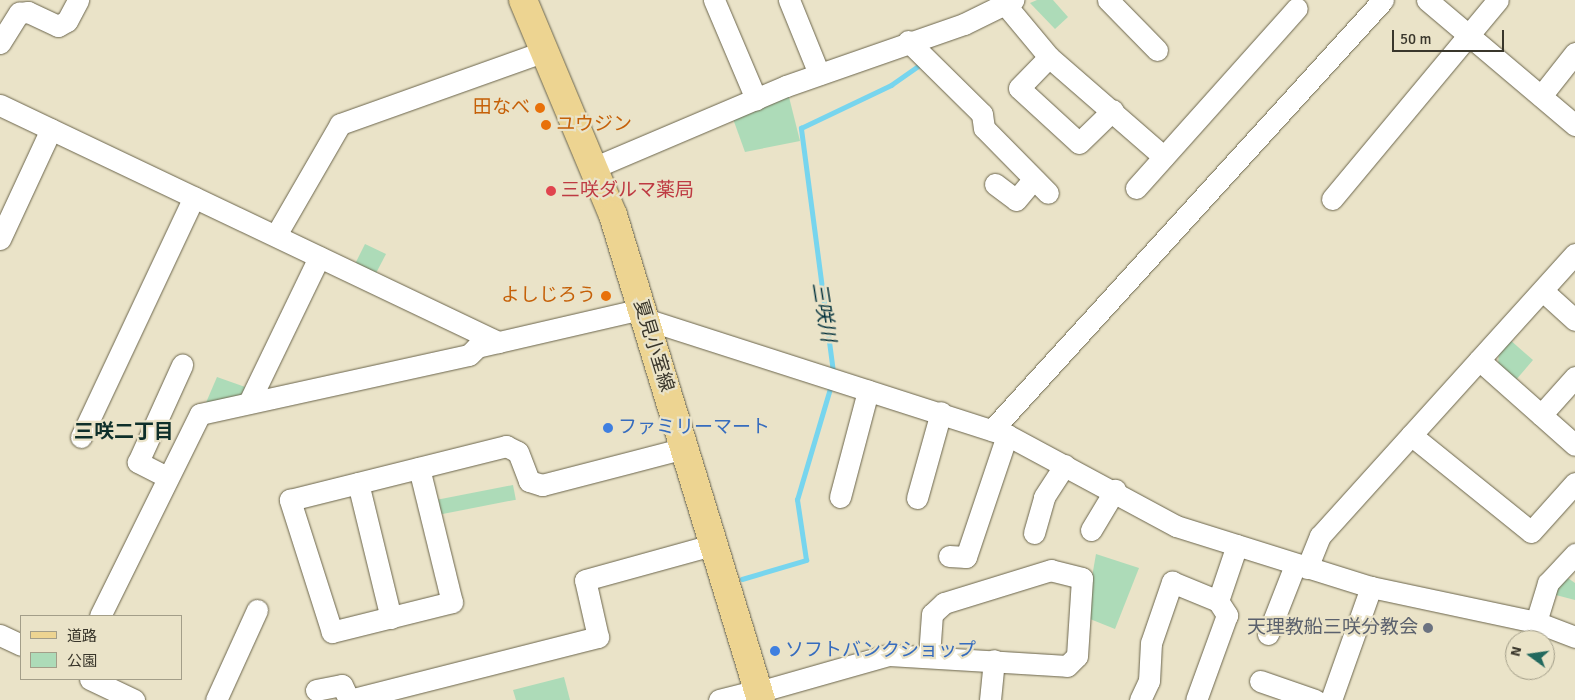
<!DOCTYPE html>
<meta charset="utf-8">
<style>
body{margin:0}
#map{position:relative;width:1575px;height:700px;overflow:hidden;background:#eae3c8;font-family:Signika,"Noto Sans JP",sans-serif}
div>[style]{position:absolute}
.green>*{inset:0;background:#addbb8;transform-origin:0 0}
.stream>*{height:4.5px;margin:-2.25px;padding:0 2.25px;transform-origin:2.25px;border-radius:2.25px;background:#77d5ee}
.roads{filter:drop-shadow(0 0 1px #6b654c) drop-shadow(0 0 1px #6b654c)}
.minor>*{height:21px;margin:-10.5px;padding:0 10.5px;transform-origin:10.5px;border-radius:10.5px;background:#fff}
.major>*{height:28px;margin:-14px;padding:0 14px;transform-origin:14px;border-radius:14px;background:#edd491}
.dots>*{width:14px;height:14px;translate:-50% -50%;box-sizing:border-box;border:2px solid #eae3c8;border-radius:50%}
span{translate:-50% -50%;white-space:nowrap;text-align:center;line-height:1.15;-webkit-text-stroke:4.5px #eae3c8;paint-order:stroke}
.food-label{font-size:19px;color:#c56008}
.right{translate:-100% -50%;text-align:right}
.left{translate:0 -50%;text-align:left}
.health-label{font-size:19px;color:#be3a42}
.street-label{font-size:19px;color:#39362b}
.shop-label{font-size:19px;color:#366cbe}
.worship-label{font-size:19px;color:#5b616d}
.water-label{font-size:20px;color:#03323d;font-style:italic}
.neighbourhood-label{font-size:20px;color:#0e2f2a;font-weight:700}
.legend{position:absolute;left:20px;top:615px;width:162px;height:65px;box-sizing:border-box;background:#eae3c8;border:1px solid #a39e89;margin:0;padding:6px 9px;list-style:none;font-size:15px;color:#39362b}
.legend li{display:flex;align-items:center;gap:10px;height:25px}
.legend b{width:25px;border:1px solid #a39e89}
.north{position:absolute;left:1505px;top:630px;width:50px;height:50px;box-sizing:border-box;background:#eae3c8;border:1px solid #a39e89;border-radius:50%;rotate:284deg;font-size:14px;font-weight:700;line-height:20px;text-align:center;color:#39362b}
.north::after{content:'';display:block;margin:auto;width:18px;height:22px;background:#22695e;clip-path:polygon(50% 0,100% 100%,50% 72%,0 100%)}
.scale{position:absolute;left:1392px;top:30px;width:112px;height:22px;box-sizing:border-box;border:2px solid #39362b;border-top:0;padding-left:6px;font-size:15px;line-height:18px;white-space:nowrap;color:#39362b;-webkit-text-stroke:4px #eae3c8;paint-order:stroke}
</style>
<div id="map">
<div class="green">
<div style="clip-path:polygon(1037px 0,1053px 0,1068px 17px,1055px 29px,1030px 3px)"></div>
<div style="clip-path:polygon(788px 93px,800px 141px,745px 152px,732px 116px)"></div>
<div style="clip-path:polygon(365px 244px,386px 254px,374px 277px,358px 269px,356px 262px)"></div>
<div style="clip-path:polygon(1509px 339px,1533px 360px,1515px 381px,1498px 366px,1499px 350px)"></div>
<div style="clip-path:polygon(217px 377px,248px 388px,245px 396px,205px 405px)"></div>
<div style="left:513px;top:485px;width:15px;height:76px;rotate:79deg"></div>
<div style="clip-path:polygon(1096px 554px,1139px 568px,1115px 629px,1085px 617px)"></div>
<div style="clip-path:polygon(1565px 576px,1575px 583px,1575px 600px,1552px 594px)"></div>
<div style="clip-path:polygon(564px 677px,570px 700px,516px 700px,513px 690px)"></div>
</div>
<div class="stream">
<div style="left:833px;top:372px;width:246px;rotate:-97.5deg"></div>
<div style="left:801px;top:128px;width:100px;rotate:-25.5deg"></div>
<div style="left:891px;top:85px;width:37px;rotate:-35deg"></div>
<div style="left:742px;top:579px;width:67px;rotate:-16.5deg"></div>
<div style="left:806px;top:560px;width:61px;rotate:-98.5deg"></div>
<div style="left:797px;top:500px;width:120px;rotate:-73.5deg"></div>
</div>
<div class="roads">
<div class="minor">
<div style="left:714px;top:0;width:108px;rotate:67deg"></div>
<div style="left:789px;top:0;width:80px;rotate:67.9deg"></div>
<div style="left:1108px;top:0;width:70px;rotate:45.6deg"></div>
<div style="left:1427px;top:0;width:194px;rotate:40.2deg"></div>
<div style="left:1004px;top:3px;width:70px;rotate:50.2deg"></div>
<div style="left:1049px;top:57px;width:152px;rotate:41deg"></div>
<div style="left:908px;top:41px;width:104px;rotate:44.6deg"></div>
<div style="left:982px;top:114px;width:14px;rotate:82deg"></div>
<div style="left:984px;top:128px;width:91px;rotate:45.4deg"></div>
<div style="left:0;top:43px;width:36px;rotate:-58deg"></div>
<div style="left:19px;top:13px;width:9px;rotate:-6deg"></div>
<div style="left:28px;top:12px;width:33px;rotate:25deg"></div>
<div style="left:58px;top:26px;width:10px;rotate:-29deg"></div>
<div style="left:67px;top:21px;width:24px;rotate:-62deg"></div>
<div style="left:1049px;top:57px;width:43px;rotate:134.1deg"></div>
<div style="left:1019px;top:88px;width:81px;rotate:42.5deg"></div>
<div style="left:1079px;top:143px;width:47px;rotate:-44.1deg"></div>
<div style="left:1541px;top:96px;width:55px;rotate:-51.7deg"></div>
<div style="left:0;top:105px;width:552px;rotate:25.45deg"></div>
<div style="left:593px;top:168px;width:210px;rotate:-23deg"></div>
<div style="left:786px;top:86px;width:188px;rotate:-19.2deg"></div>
<div style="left:964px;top:24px;width:55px;rotate:-26.1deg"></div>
<div style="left:995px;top:184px;width:26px;rotate:37deg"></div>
<div style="left:1016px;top:200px;width:26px;rotate:-50deg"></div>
<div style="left:1136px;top:188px;width:241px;rotate:-48.2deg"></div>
<div style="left:1332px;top:199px;width:259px;rotate:-50.2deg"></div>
<div style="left:276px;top:235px;width:128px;rotate:-60deg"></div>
<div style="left:340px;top:124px;width:218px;rotate:-19.6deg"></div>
<div style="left:0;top:239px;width:121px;rotate:-65.1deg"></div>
<div style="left:1543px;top:291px;width:43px;rotate:42.2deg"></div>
<div style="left:645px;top:319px;width:380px;rotate:17.8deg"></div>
<div style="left:1007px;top:435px;width:192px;rotate:28.3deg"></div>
<div style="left:1176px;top:526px;width:204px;rotate:17.4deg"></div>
<div style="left:1371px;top:587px;width:169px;rotate:12deg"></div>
<div style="left:1536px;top:622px;width:42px;rotate:21deg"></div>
<div style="left:1479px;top:360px;width:128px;rotate:41.5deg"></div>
<div style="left:249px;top:402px;width:161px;rotate:-64.2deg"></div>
<div style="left:1541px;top:415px;width:51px;rotate:-48.2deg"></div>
<div style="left:992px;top:430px;width:581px;rotate:-47.72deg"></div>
<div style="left:1411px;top:435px;width:154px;rotate:38.9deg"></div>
<div style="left:1531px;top:532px;width:66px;rotate:-48.1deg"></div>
<div style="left:81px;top:437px;width:265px;rotate:-64.8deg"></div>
<div style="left:419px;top:468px;width:138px;rotate:76.2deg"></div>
<div style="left:452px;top:602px;width:124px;rotate:166deg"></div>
<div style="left:332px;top:632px;width:139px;rotate:-107.7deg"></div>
<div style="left:290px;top:500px;width:223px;rotate:-14deg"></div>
<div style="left:506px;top:446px;width:13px;rotate:27deg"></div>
<div style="left:518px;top:452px;width:31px;rotate:69deg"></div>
<div style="left:529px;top:481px;width:14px;rotate:17deg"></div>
<div style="left:542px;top:485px;width:148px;rotate:-14.5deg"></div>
<div style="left:167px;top:477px;width:33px;rotate:-153deg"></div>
<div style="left:138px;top:462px;width:107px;rotate:-65.6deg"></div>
<div style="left:358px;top:483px;width:139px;rotate:76.3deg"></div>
<div style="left:840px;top:497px;width:110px;rotate:-75.2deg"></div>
<div style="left:917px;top:498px;width:89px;rotate:-74.4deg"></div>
<div style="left:1091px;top:530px;width:47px;rotate:-59deg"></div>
<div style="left:1034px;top:533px;width:37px;rotate:-74deg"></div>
<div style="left:1044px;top:497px;width:38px;rotate:-57deg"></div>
<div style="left:949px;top:556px;width:17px;rotate:3deg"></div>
<div style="left:966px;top:557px;width:129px;rotate:-71.4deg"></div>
<div style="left:1307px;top:568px;width:35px;rotate:-68deg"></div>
<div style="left:1320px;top:536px;width:380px;rotate:-47.9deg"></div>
<div style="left:1218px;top:601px;width:59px;rotate:-71.3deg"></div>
<div style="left:100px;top:616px;width:225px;rotate:-63.7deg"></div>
<div style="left:200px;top:414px;width:275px;rotate:-12.4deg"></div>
<div style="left:469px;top:355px;width:11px;rotate:-45deg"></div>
<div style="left:477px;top:347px;width:169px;rotate:-13deg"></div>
<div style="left:1536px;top:622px;width:41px;rotate:-72.9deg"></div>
<div style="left:1548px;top:583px;width:40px;rotate:-47deg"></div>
<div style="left:1268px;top:634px;width:74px;rotate:-68.6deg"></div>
<div style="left:0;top:635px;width:23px;rotate:25deg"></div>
<div style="left:90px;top:679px;width:49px;rotate:25.5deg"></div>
<div style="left:1260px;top:681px;width:58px;rotate:19.1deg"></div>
<div style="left:316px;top:690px;width:26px;rotate:-11deg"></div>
<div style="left:342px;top:685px;width:17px;rotate:65deg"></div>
<div style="left:349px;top:700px;width:257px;rotate:-14.2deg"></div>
<div style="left:598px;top:637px;width:58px;rotate:-102.8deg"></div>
<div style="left:585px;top:580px;width:136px;rotate:-15.4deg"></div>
<div style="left:758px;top:692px;width:136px;rotate:-15.8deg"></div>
<div style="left:889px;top:655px;width:178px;rotate:3.5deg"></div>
<div style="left:1067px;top:666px;width:14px;rotate:-45deg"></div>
<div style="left:1077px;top:656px;width:78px;rotate:-86.3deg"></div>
<div style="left:1082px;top:578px;width:32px;rotate:-166deg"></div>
<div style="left:1051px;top:570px;width:112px;rotate:162.9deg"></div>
<div style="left:944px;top:603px;width:16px;rotate:137deg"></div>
<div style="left:932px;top:614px;width:42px;rotate:94.1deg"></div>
<div style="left:216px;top:700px;width:99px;rotate:-65.5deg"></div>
<div style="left:719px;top:700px;width:40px;rotate:-14.4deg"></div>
<div style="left:990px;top:700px;width:40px;rotate:-84.3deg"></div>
<div style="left:1140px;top:700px;width:21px;rotate:-65deg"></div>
<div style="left:1149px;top:681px;width:38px;rotate:-87deg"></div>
<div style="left:1151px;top:643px;width:65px;rotate:-71deg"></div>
<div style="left:1172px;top:582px;width:50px;rotate:22.4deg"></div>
<div style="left:1218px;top:601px;width:17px;rotate:57deg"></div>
<div style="left:1227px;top:615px;width:90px;rotate:110deg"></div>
<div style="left:1331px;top:700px;width:120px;rotate:-70.5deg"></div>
</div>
<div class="major">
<div style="left:523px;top:0;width:233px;rotate:67.3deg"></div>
<div style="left:613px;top:215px;width:507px;rotate:73.03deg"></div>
</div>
</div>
<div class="dots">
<div style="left:540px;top:108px;background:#e8710a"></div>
<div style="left:546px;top:125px;background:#e8710a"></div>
<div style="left:551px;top:191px;background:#e0444e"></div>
<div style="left:606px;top:296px;background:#e8710a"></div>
<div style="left:608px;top:428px;background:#3f7fe0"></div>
<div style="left:1428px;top:628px;background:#6b7280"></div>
<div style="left:775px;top:651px;background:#3f7fe0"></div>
</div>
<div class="food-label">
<span class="right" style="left:530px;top:108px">田なべ</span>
<span class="left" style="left:556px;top:125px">ユウジン</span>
<span class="right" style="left:596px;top:296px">よしじろう</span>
</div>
<div class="health-label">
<span class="left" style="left:561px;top:191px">三咲ダルマ薬局</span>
</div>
<div class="street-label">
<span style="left:653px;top:346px;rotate:73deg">夏見小室線</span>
</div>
<div class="shop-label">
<span class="left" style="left:618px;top:428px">ファミリーマート</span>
<span class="left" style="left:785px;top:651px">ソフトバンクショップ</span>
</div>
<div class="worship-label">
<span class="right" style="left:1418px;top:628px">天理教船三咲分教会</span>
</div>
<div class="water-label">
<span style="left:824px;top:312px;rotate:81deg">三咲川</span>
</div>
<div class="neighbourhood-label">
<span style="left:124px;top:431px">三咲二丁目</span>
</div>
<ul class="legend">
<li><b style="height:6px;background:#edd491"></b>道路</li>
<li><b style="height:14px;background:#addbb8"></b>公園</li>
</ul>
<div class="north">N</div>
<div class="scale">50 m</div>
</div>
